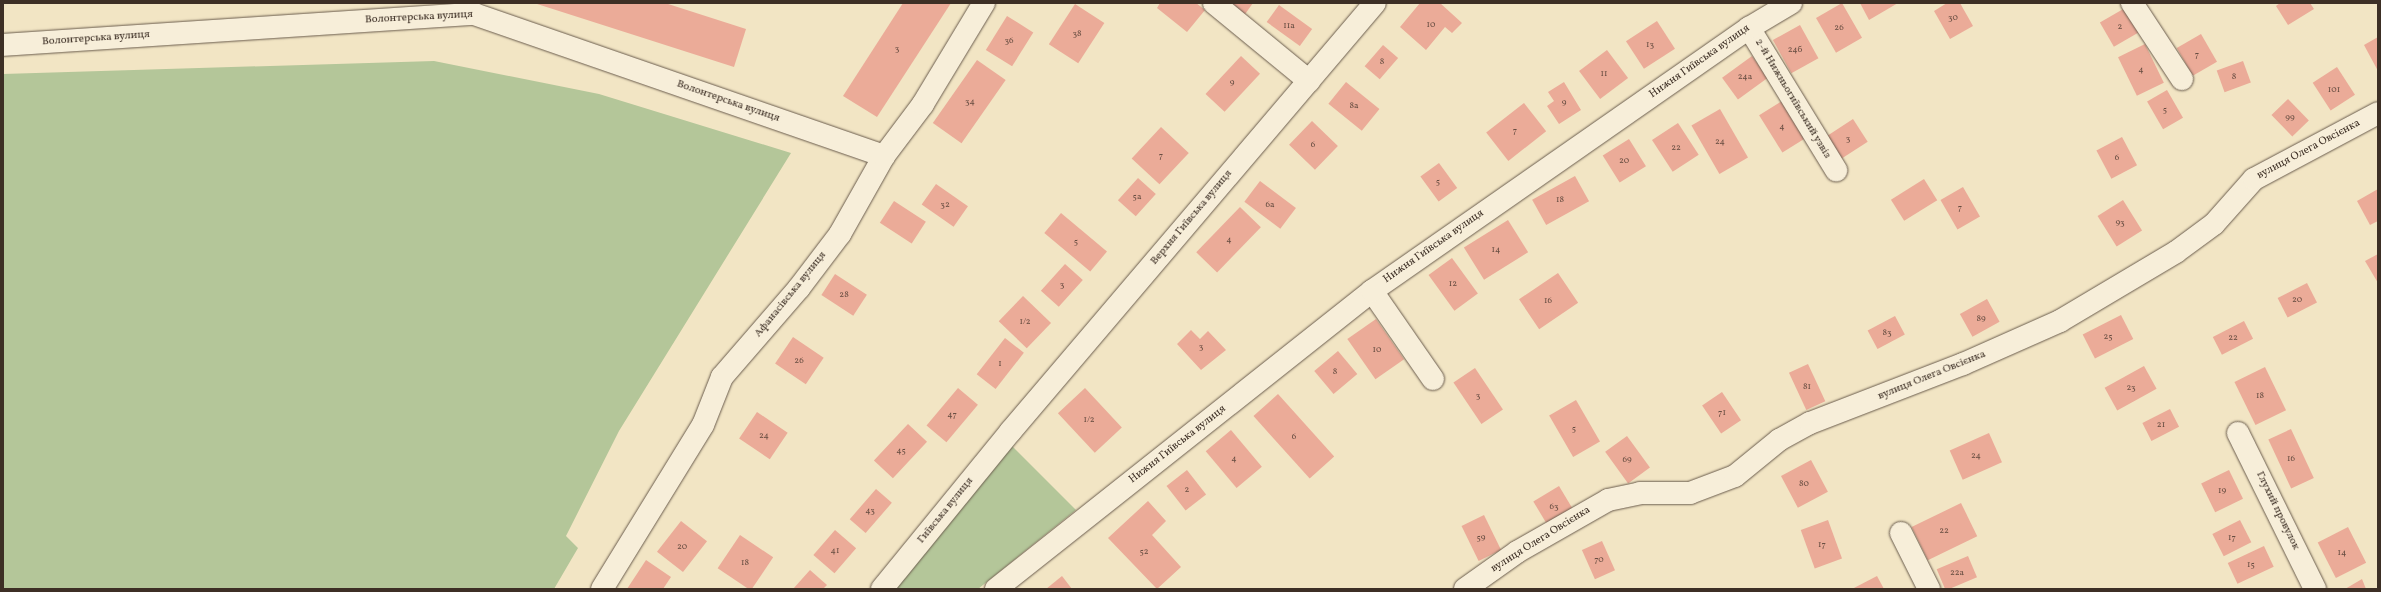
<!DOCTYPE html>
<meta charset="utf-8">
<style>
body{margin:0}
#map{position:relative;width:2381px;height:592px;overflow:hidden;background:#f2e5c4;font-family:Vollkorn,serif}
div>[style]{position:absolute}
.green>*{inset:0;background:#b4c699}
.building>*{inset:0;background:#ebab98;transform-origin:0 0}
.roads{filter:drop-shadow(0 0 1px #6a5c4d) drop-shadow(0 0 1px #6a5c4d)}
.minor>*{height:22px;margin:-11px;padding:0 11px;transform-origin:11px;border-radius:11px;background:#f7eed9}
span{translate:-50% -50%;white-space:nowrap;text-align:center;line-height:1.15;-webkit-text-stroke:3px #f7eed9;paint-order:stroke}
.number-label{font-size:9px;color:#684e42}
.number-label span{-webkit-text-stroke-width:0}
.street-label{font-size:11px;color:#3d2f25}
.frame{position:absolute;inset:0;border:4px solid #3d2f25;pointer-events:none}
</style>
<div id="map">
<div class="green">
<div style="clip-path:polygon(434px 61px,599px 94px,791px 153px,619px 431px,566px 536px,578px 548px,554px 589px,3px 589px,3px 74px)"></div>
<div style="clip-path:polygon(1012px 446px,1076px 510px,978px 589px,894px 589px)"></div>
</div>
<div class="building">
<div style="clip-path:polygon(534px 3px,665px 3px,746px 29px,734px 67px)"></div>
<div style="clip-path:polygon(903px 3px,951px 3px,877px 117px,843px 96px)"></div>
<div style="clip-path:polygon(1160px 3px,1196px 3px,1205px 10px,1187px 32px,1157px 8px)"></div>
<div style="clip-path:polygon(1230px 3px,1253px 3px,1243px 17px)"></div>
<div style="clip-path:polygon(1420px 3px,1440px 3px,1462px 23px,1452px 33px,1445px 27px,1426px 50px,1400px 27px)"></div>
<div style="left:1842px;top:3px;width:40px;height:30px;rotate:60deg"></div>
<div style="clip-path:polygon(1860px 3px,1898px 3px,1869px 20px)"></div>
<div style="clip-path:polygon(1947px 3px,1960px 3px,1973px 26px,1950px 39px,1934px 11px)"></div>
<div style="clip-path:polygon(2280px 3px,2310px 3px,2314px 9px,2288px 25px,2276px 6px)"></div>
<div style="left:1075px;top:4px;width:35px;height:48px;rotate:33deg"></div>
<div style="left:1279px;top:5px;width:41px;height:21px;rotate:36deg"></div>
<div style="left:2125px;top:8px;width:28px;height:29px;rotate:60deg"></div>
<div style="left:1007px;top:16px;width:31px;height:40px;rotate:32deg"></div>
<div style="left:1657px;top:21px;width:33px;height:37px;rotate:57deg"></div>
<div style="left:1800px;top:25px;width:38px;height:31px;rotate:61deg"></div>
<div style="left:2201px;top:34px;width:32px;height:28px;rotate:60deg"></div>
<div style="clip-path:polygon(2378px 37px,2378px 71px,2364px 45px)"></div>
<div style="left:2145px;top:44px;width:43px;height:30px;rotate:64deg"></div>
<div style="left:1383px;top:45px;width:20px;height:28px;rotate:41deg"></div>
<div style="left:1607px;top:50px;width:35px;height:35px;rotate:53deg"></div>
<div style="left:1241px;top:56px;width:26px;height:52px;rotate:43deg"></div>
<div style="left:1752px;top:56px;width:27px;height:37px;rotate:54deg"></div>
<div style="left:977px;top:60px;width:35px;height:77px;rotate:35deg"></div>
<div style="left:2243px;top:61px;width:23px;height:28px;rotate:70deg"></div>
<div style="left:2337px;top:67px;width:33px;height:29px;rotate:57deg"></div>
<div style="left:1346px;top:82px;width:43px;height:28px;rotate:39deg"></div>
<div style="clip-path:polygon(1564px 82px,1581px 110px,1559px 124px,1547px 106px,1554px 101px,1548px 92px)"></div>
<div style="left:2167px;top:90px;width:32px;height:23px;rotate:60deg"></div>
<div style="left:2288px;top:99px;width:30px;height:23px;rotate:46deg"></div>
<div style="left:1782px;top:101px;width:44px;height:27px;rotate:58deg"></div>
<div style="left:1524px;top:103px;width:36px;height:48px;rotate:52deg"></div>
<div style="left:1720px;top:109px;width:56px;height:33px;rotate:60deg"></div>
<div style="left:1853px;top:119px;width:27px;height:31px;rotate:57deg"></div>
<div style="left:1312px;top:121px;width:36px;height:33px;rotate:44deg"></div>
<div style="left:1678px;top:123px;width:38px;height:31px;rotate:57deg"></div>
<div style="left:1161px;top:127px;width:38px;height:43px;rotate:43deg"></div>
<div style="left:2122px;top:137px;width:32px;height:29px;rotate:62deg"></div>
<div style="left:1629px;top:139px;width:32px;height:31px;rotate:58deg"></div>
<div style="left:1439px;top:163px;width:31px;height:23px;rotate:54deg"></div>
<div style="left:1575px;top:176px;width:29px;height:49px;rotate:61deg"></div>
<div style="left:1138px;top:178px;width:24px;height:30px;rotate:42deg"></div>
<div style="left:1924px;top:179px;width:25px;height:39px;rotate:58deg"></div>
<div style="left:1260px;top:181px;width:45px;height:26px;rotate:37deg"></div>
<div style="left:936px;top:184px;width:39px;height:25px;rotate:35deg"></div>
<div style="left:1963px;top:187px;width:34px;height:26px;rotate:60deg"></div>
<div style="clip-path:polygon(2378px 189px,2378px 221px,2370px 225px,2357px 201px)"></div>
<div style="left:2123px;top:200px;width:36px;height:30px;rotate:58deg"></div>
<div style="left:894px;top:201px;width:38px;height:26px;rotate:33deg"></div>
<div style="left:1240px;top:207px;width:29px;height:63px;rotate:44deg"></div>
<div style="left:1061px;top:213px;width:60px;height:26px;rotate:40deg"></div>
<div style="left:1508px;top:220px;width:38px;height:52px;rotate:58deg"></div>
<div style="clip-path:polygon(2378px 254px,2378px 283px,2365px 261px)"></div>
<div style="left:1452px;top:258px;width:44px;height:29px;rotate:54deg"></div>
<div style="left:1065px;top:264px;width:24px;height:36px;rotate:42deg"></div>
<div style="left:1558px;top:273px;width:36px;height:47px;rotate:56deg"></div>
<div style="left:835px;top:274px;width:38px;height:25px;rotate:33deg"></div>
<div style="left:2307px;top:283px;width:22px;height:33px;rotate:63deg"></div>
<div style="left:1023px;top:296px;width:39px;height:35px;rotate:44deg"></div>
<div style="left:1987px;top:299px;width:26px;height:31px;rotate:61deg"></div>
<div style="left:2121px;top:315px;width:27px;height:43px;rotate:63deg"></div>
<div style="left:1895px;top:316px;width:21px;height:31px;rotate:62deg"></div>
<div style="left:1376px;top:319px;width:49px;height:35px;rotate:55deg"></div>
<div style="left:2244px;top:321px;width:20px;height:35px;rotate:63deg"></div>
<div style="clip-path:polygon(1191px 330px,1200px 339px,1208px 331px,1226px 350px,1201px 370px,1177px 344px)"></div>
<div style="left:793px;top:337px;width:37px;height:32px;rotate:34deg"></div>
<div style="left:1005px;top:338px;width:24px;height:46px;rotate:38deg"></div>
<div style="left:1338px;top:351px;width:30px;height:31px;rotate:50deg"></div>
<div style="left:1808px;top:364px;width:41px;height:21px;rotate:65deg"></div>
<div style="left:2144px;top:366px;width:26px;height:45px;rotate:61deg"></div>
<div style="left:2265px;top:367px;width:48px;height:34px;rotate:64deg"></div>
<div style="left:1475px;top:368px;width:50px;height:26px;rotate:56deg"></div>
<div style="left:958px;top:388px;width:26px;height:49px;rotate:40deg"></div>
<div style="left:1085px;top:388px;width:54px;height:37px;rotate:47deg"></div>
<div style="left:1722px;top:392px;width:34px;height:24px;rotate:56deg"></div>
<div style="left:1278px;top:394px;width:84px;height:33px;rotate:48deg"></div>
<div style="left:1576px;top:400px;width:48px;height:31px;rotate:60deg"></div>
<div style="left:2170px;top:409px;width:20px;height:31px;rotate:63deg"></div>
<div style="left:757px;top:412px;width:37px;height:32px;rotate:34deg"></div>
<div style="left:908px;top:424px;width:26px;height:50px;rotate:43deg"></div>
<div style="left:2291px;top:429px;width:54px;height:25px;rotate:65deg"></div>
<div style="left:1231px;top:430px;width:48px;height:33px;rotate:50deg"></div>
<div style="left:1989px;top:433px;width:32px;height:43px;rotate:66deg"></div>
<div style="left:1627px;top:436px;width:39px;height:27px;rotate:54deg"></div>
<div style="left:1811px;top:460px;width:36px;height:34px;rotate:62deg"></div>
<div style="left:1187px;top:470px;width:31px;height:26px;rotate:52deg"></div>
<div style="left:2229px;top:470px;width:32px;height:31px;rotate:64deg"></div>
<div style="left:1559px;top:486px;width:31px;height:30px;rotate:59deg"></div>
<div style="left:876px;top:489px;width:21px;height:40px;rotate:41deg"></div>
<div style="clip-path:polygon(1148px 501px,1166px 521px,1152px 535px,1181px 567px,1157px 589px,1108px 538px)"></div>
<div style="left:1961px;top:503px;width:37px;height:55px;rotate:64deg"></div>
<div style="left:1484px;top:515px;width:39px;height:25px;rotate:64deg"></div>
<div style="left:1828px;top:520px;width:41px;height:29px;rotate:70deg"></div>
<div style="left:2240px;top:520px;width:25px;height:31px;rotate:63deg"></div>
<div style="left:681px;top:521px;width:33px;height:39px;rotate:38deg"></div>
<div style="left:2348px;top:527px;width:40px;height:34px;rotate:63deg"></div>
<div style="left:835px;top:530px;width:28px;height:33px;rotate:41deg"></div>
<div style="left:740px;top:535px;width:40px;height:40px;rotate:34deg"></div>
<div style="left:1602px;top:541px;width:32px;height:22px;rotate:66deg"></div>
<div style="left:2264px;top:546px;width:23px;height:40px;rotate:65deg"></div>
<div style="left:1968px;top:556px;width:23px;height:34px;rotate:67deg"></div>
<div style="clip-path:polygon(646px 560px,671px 577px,663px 589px,627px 589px)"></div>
<div style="clip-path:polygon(810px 570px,827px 585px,823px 589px,793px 589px)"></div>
<div style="clip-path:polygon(1062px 576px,1072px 589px,1046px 589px)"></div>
<div style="clip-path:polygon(1877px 576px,1884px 589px,1852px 589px)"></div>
<div style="clip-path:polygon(2362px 579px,2366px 589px,2345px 589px)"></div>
</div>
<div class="roads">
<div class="minor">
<div style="left:1214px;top:3px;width:123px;rotate:39.4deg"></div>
<div style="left:2132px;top:3px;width:91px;rotate:56.7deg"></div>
<div style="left:1749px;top:28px;width:167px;rotate:58.5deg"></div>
<div style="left:3px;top:45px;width:472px;rotate:-3.8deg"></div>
<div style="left:474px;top:14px;width:434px;rotate:19.1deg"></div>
<div style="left:1372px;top:291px;width:107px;rotate:55.3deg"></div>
<div style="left:2238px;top:433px;width:174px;rotate:63.7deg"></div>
<div style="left:1901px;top:533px;width:63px;rotate:63.4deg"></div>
<div style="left:602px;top:589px;width:193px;rotate:-58.4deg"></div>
<div style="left:703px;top:425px;width:52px;rotate:-68.4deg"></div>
<div style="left:722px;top:377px;width:118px;rotate:-49.1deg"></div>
<div style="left:799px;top:288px;width:68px;rotate:-52.8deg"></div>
<div style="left:840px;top:234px;width:90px;rotate:-60.6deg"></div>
<div style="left:884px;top:156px;width:65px;rotate:-53.1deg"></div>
<div style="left:923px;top:104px;width:118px;rotate:-58.9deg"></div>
<div style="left:882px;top:589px;width:203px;rotate:-50.8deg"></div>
<div style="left:1010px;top:432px;width:563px;rotate:-49.61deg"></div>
<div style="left:996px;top:589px;width:480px;rotate:-38.4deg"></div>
<div style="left:1372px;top:291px;width:460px;rotate:-34.9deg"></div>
<div style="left:1749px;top:28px;width:49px;rotate:-30.8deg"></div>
<div style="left:1465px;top:589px;width:64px;rotate:-35.4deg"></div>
<div style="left:1517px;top:552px;width:105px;rotate:-29.7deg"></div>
<div style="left:1608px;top:500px;width:33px;rotate:-12deg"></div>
<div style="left:1640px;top:493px;width:50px"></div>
<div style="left:1690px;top:493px;width:48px;rotate:-20.7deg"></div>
<div style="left:1735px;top:476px;width:57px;rotate:-39.3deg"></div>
<div style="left:1779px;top:440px;width:35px;rotate:-29deg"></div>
<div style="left:1810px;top:423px;width:164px;rotate:-21.1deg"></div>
<div style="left:1963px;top:364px;width:106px;rotate:-23.9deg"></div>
<div style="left:2060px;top:321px;width:135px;rotate:-30.7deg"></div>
<div style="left:2176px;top:252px;width:47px;rotate:-36.4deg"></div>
<div style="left:2214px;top:224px;width:60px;rotate:-48.4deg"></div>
<div style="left:2254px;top:179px;width:140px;rotate:-28deg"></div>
</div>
</div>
<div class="number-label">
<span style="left:1953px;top:18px">30</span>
<span style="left:1431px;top:25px">10</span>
<span style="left:1289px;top:26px">11а</span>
<span style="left:2120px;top:27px">2</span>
<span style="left:1839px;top:28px">26</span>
<span style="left:1077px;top:34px">38</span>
<span style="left:1009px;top:41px">36</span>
<span style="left:1650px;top:45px">13</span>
<span style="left:897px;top:49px">3</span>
<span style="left:1795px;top:50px">24б</span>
<span style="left:2197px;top:55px">7</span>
<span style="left:1382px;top:62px">8</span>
<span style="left:2141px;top:70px">4</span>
<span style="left:1604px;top:74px">11</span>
<span style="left:1745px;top:77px">24а</span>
<span style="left:2234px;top:77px">8</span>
<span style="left:1232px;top:83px">9</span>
<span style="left:2334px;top:90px">101</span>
<span style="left:970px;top:102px">34</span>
<span style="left:1564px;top:103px">9</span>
<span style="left:1354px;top:106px">8а</span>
<span style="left:2165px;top:110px">5</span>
<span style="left:2290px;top:118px">99</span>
<span style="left:1782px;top:127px">4</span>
<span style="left:1515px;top:131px">7</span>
<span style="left:1848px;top:139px">3</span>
<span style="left:1720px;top:142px">24</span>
<span style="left:1313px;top:145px">6</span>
<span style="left:1676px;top:148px">22</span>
<span style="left:1161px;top:156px">7</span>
<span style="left:2117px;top:158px">6</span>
<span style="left:1624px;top:161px">20</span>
<span style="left:1438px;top:182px">5</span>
<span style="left:1137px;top:197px">5а</span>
<span style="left:1560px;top:200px">18</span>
<span style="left:945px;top:205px">32</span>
<span style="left:1270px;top:205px">6а</span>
<span style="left:1960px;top:208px">7</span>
<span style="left:2120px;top:223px">93</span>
<span style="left:1229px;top:240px">4</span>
<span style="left:1076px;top:242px">5</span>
<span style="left:1496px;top:250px">14</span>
<span style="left:1453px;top:284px">12</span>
<span style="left:1062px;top:285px">3</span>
<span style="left:844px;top:295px">28</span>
<span style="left:2297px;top:300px">20</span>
<span style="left:1548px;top:301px">16</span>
<span style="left:1981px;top:319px">89</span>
<span style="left:1025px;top:322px">1/2</span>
<span style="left:1887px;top:333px">83</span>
<span style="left:2108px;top:337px">25</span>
<span style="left:2233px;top:338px">22</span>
<span style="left:1201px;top:347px">3</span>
<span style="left:1377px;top:350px">10</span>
<span style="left:799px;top:361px">26</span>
<span style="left:1000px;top:364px">1</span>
<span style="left:1335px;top:372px">8</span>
<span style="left:1807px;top:387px">81</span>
<span style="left:2131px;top:388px">23</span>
<span style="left:1478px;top:396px">3</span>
<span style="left:2260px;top:396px">18</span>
<span style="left:1722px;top:413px">71</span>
<span style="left:952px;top:415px">47</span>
<span style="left:1089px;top:420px">1/2</span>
<span style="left:2161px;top:425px">21</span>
<span style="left:1574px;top:429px">5</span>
<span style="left:764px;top:436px">24</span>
<span style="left:1294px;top:437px">6</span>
<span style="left:901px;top:451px">45</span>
<span style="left:1976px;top:456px">24</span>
<span style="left:1234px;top:459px">4</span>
<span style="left:2291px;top:459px">16</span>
<span style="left:1627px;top:460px">69</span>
<span style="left:1804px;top:484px">80</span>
<span style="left:1187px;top:490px">2</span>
<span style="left:2222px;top:491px">19</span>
<span style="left:1554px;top:507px">63</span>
<span style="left:870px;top:511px">43</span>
<span style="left:1944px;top:531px">22</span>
<span style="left:1481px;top:538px">59</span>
<span style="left:2232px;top:538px">17</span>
<span style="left:1822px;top:545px">17</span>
<span style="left:682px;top:547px">20</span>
<span style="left:835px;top:551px">41</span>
<span style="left:1144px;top:552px">52</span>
<span style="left:2342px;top:553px">14</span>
<span style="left:1599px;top:560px">70</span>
<span style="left:745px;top:563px">18</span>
<span style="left:2251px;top:565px">15</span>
<span style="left:1957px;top:573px">22а</span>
</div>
<div class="street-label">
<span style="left:419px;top:18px;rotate:-3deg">Волонтерська вулиця</span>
<span style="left:96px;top:39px;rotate:-4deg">Волонтерська вулиця</span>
<span style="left:1700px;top:62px;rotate:-35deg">Нижня Гиївська вулиця</span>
<span style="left:1792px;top:99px;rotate:59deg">2-й Нижньогиївський узвіз</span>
<span style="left:728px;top:102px;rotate:19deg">Волонтерська вулиця</span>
<span style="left:2309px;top:150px;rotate:-28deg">вулиця Олега Овсієнка</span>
<span style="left:1192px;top:218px;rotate:-50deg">Верхня Гиївська вулиця</span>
<span style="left:1434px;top:247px;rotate:-35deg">Нижня Гиївська вулиця</span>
<span style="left:791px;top:295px;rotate:-51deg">Афанасівська вулиця</span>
<span style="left:1932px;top:376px;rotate:-22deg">вулиця Олега Овсієнка</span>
<span style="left:1178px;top:445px;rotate:-38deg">Нижня Гиївська вулиця</span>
<span style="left:946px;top:511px;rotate:-51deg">Гиївська вулиця</span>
<span style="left:2277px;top:511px;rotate:64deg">Глухий провулок</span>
<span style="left:1541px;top:540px;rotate:-32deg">вулиця Олега Овсієнка</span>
</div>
<div class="frame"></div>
</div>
